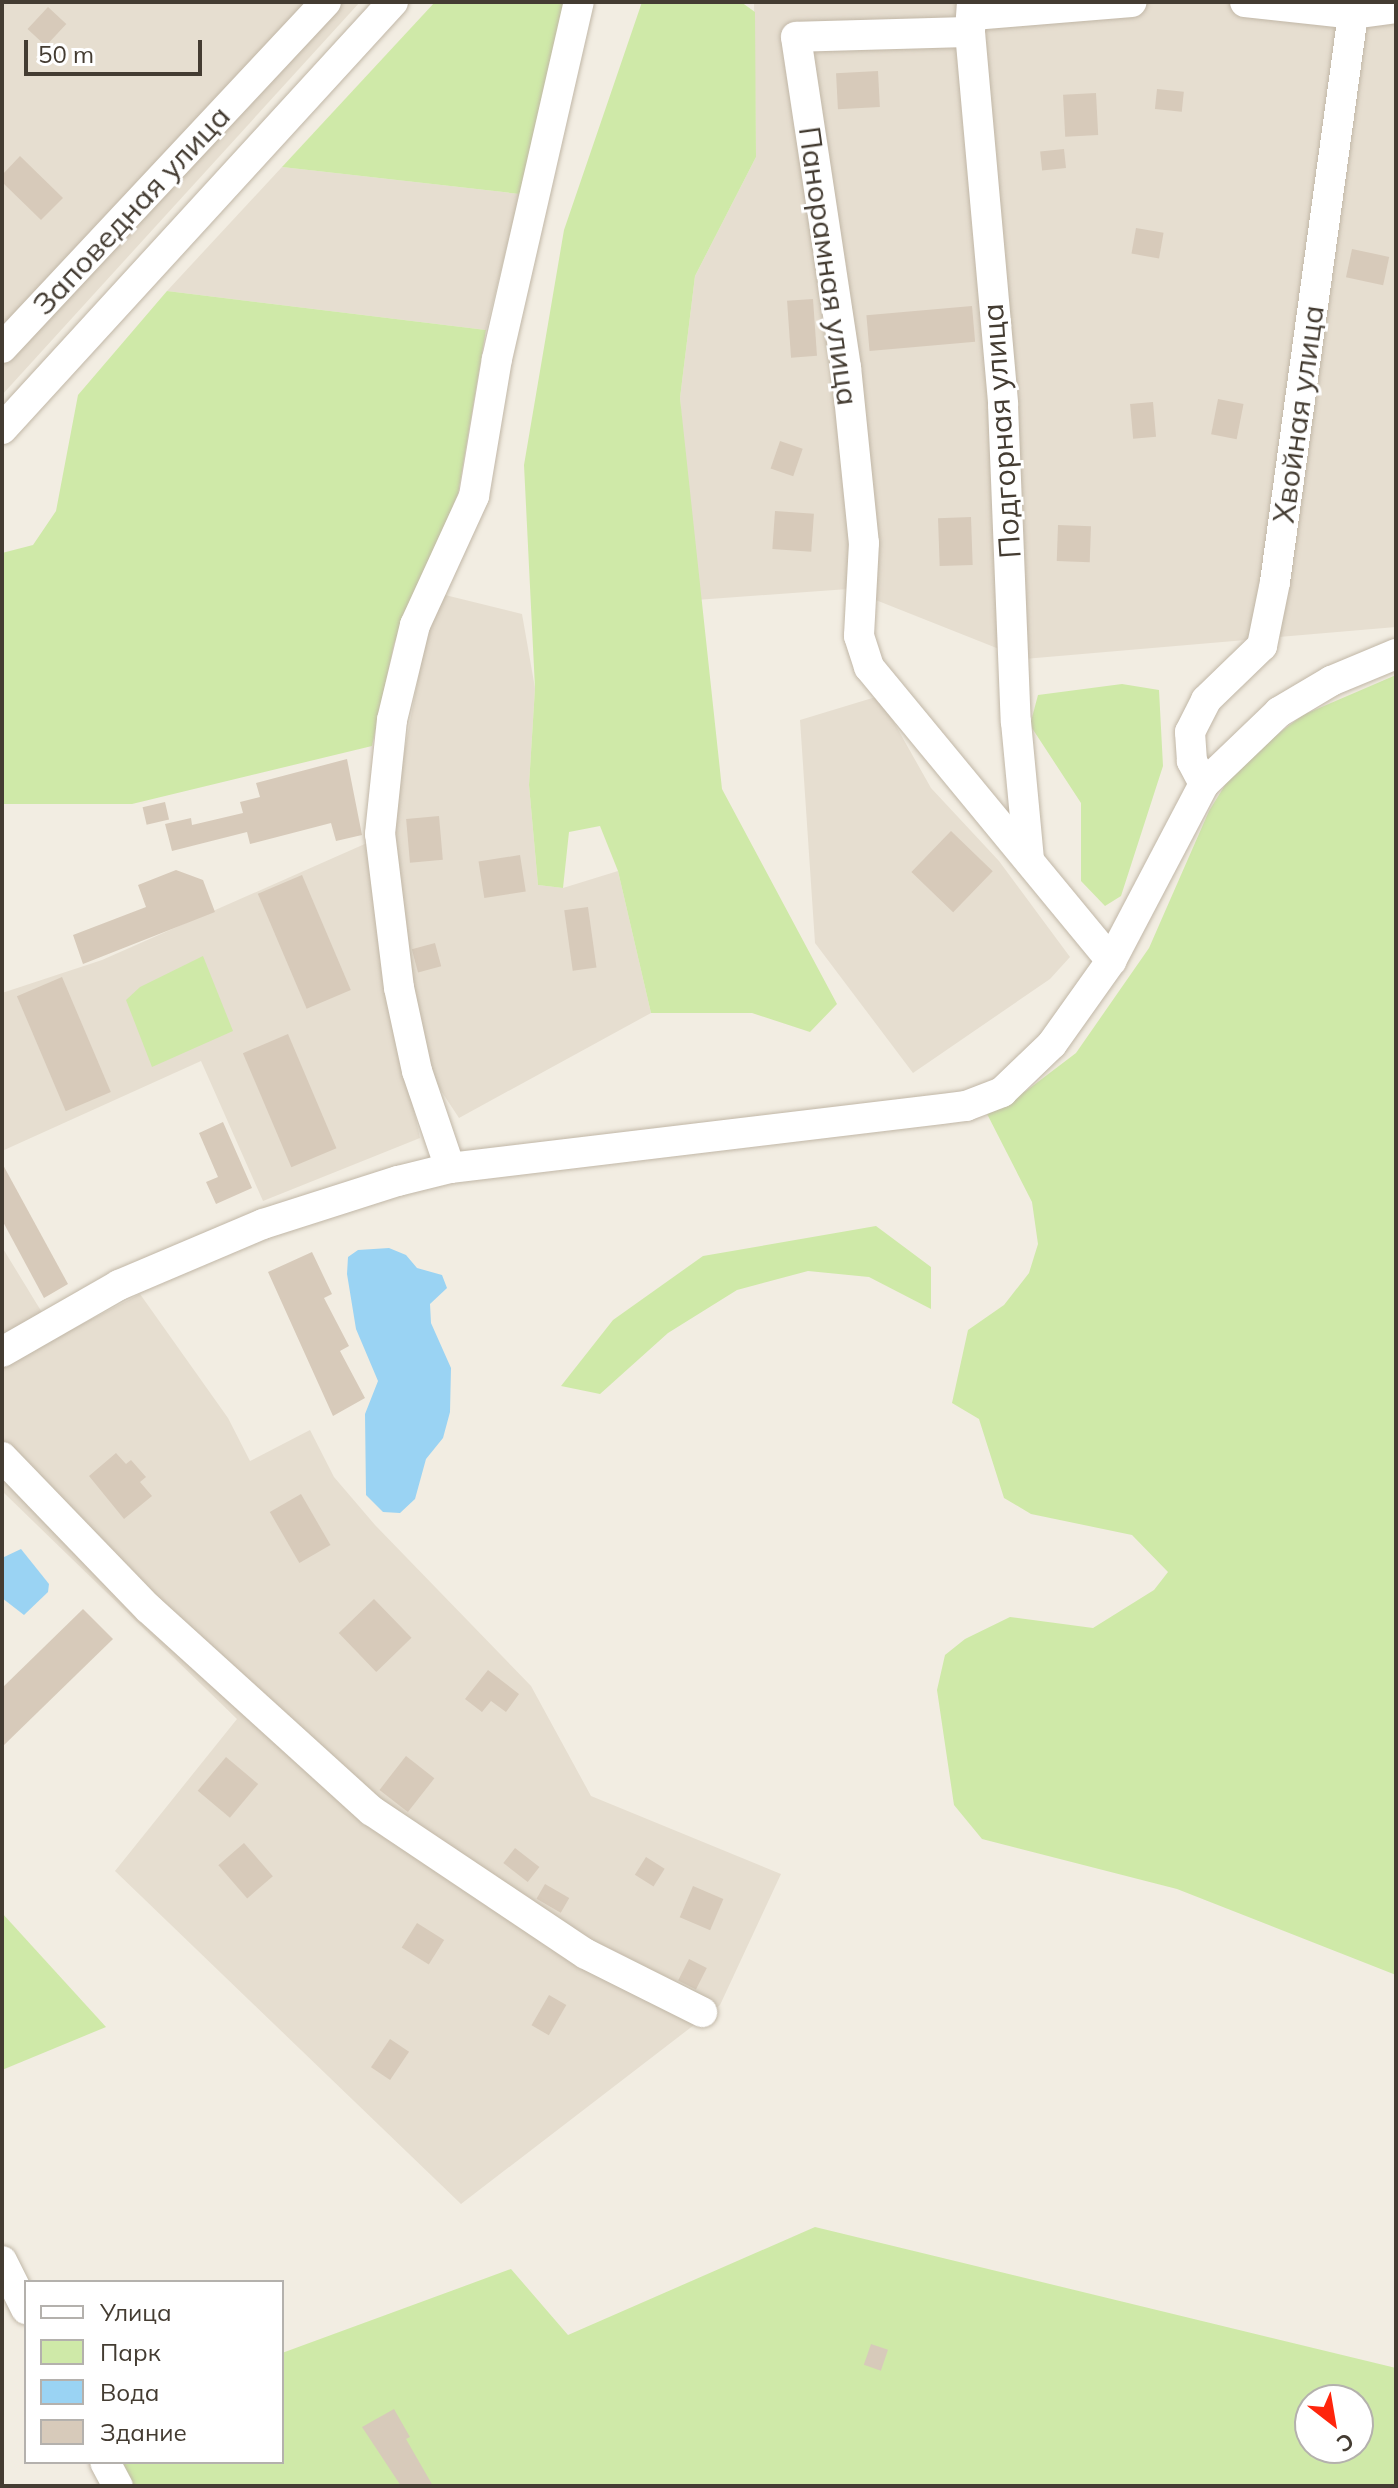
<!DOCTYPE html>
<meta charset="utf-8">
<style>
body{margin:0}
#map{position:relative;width:1398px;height:2488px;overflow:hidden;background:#f2ede2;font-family:Mulish,sans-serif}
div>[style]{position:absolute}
.residential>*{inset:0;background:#e6ded0}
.green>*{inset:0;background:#cfe9a8}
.water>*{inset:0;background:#9ad3f3}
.building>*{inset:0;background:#d7caba;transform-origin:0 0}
.roads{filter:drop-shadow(0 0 2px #c1b7a7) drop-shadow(0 0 2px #c1b7a7)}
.minor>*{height:30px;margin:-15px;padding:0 15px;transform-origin:15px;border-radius:15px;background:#fff}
span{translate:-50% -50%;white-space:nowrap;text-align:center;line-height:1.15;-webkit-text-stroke:6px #fff;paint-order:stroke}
.street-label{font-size:30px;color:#443c32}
.frame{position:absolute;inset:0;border:4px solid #443c32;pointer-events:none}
.legend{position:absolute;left:24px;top:2280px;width:260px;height:184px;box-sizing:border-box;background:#fff;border:2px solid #b4b1ad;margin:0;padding:10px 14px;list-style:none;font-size:24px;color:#443c32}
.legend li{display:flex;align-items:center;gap:16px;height:40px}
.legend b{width:40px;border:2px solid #b4b1ad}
.north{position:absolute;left:1294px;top:2384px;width:80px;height:80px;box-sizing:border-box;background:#fff;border:2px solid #b4b1ad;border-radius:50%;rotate:149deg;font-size:22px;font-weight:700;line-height:32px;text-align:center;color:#443c32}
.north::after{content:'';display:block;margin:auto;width:28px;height:36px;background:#ff250c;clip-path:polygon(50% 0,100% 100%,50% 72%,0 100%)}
.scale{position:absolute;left:24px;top:40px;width:178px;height:36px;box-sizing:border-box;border:4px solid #443c32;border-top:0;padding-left:10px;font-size:24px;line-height:28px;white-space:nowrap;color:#443c32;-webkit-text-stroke:6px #fff;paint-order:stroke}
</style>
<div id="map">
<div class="residential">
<div style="clip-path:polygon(2px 2px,360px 2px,2px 395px)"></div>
<div style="clip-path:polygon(754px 2px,1396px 2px,1396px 627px,1024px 659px,848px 589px,696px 600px,680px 398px,695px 276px,756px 157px)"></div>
<div style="clip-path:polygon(282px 167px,520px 194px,486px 330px,167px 291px)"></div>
<div style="clip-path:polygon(441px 594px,522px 614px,535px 688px,529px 785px,538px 885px,563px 888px,618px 871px,651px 1013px,459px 1118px,432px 1077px,420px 1034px,399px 893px,394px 807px,427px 631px)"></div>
<div style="clip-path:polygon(879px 696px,931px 788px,999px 861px,1070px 957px,1050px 979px,913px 1073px,815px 943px,800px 720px)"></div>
<div style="clip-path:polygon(367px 843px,386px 979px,420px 1138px,263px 1201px,201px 1061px,2px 1151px,2px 993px,102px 960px)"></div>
<div style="clip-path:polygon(2px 1247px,57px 1337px,140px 1294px,228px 1418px,250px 1461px,310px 1430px,334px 1477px,375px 1525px,531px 1686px,591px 1796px,781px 1874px,720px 2005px,461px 2204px,115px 1871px,237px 1719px,2px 1491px)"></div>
</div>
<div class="green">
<div style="clip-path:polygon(435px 2px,567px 2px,520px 194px,282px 167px)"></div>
<div style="clip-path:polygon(642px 2px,741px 2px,755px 12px,756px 157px,695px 276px,680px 398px,722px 789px,837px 1004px,810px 1032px,752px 1013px,651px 1013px,618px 871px,600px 826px,569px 832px,563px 888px,538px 885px,529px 785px,535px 688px,524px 465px,564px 230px)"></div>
<div style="clip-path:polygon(167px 291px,486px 330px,458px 494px,394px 644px,372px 746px,132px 804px,2px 804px,2px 553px,33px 545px,56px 511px,78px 395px)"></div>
<div style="clip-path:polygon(1396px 675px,1396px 1975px,1177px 1889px,982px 1839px,954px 1805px,937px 1690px,945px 1655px,965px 1639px,1010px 1617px,1093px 1628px,1154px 1590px,1168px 1572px,1132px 1535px,1031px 1514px,1004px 1498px,979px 1419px,952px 1403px,968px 1330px,1004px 1305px,1029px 1273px,1038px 1244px,1032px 1202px,984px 1108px,1026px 1091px,1076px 1053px,1149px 948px,1209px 811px,1238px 764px,1303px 715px)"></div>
<div style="clip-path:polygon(1122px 684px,1159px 690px,1163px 766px,1121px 896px,1105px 906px,1081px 881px,1081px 803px,1030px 725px,1038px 695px)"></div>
<div style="clip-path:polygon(203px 956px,233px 1031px,152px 1067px,126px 1000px,140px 987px)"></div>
<div style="clip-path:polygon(876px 1226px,931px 1267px,931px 1309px,869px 1277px,808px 1271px,737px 1290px,668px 1333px,600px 1394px,561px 1386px,613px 1320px,703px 1256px)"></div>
<div style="clip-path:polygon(2px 1913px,106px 2027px,2px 2070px)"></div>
<div style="clip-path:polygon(evenodd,815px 2227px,1396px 2368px,1396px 2486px,100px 2486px,89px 2462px,282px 2462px,282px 2353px,511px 2269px,568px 2335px,815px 2227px,1310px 2400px,1358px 2400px,1358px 2448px,1310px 2448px,1310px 2400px)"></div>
</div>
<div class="water">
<div style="clip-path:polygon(389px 1248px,406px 1255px,417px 1268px,442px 1275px,447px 1288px,430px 1304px,431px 1323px,451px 1368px,450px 1412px,443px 1438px,426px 1459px,415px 1499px,400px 1513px,383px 1512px,366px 1495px,365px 1414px,378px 1381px,356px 1329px,347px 1274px,348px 1257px,358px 1250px)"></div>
<div style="clip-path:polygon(21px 1549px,49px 1584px,48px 1592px,24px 1615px,2px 1598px,2px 1558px)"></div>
</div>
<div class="building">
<div style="left:48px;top:7px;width:25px;height:30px;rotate:43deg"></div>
<div style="left:878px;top:71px;width:36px;height:42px;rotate:87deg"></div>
<div style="left:1157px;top:89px;width:27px;height:20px;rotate:6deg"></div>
<div style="left:1096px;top:93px;width:42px;height:33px;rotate:87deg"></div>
<div style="left:1064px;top:149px;width:19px;height:24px;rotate:84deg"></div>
<div style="clip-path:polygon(20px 156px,63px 198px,41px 220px,2px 182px,2px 175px)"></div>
<div style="left:1136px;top:228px;width:28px;height:26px;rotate:10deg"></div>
<div style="left:1352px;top:249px;width:38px;height:29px;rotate:12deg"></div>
<div style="left:813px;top:299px;width:57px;height:26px;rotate:86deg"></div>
<div style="left:972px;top:306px;width:36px;height:106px;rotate:85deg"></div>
<div style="left:1218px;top:399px;width:26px;height:36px;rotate:11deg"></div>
<div style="left:1153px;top:402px;width:35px;height:23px;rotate:85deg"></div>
<div style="left:780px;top:441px;width:24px;height:29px;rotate:19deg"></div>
<div style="left:775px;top:511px;width:39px;height:38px;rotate:4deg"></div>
<div style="left:971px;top:517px;width:48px;height:33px;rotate:88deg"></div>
<div style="left:1058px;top:525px;width:33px;height:36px;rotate:2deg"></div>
<div style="clip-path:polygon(347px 759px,362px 835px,336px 841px,331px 823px,250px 844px,247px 832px,172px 851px,165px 824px,191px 818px,192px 825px,243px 813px,240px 802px,260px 797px,256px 783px)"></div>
<div style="left:165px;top:802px;width:18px;height:23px;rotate:77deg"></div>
<div style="left:439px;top:816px;width:44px;height:33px;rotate:85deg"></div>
<div style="left:951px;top:831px;width:58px;height:57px;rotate:44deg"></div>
<div style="left:520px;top:855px;width:37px;height:42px;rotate:81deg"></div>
<div style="clip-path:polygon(176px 870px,203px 880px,215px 912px,83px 964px,73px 935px,146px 907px,138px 885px)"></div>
<div style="left:302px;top:875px;width:125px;height:48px;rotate:67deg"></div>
<div style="left:588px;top:907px;width:61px;height:24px;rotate:82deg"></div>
<div style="left:435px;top:943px;width:24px;height:24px;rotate:75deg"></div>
<div style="left:62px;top:977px;width:125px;height:49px;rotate:67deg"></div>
<div style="left:288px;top:1034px;width:124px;height:49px;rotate:67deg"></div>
<div style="clip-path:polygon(223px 1122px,252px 1188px,216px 1204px,206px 1182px,218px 1177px,199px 1133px)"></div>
<div style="clip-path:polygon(2px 1163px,68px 1284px,44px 1298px,2px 1220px)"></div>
<div style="clip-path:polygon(312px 1252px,332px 1294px,324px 1298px,349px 1346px,340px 1351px,365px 1398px,333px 1416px,268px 1272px)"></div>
<div style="clip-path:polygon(116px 1453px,126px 1464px,131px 1460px,146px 1477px,140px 1482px,152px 1496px,124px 1519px,89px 1476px)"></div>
<div style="left:301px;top:1494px;width:59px;height:36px;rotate:60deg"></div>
<div style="left:374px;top:1599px;width:54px;height:49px;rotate:46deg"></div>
<div style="clip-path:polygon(83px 1609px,113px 1639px,2px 1747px,2px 1688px)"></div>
<div style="clip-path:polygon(488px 1670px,519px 1694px,506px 1712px,491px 1701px,482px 1712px,465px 1699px)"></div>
<div style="left:406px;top:1756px;width:36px;height:43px;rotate:38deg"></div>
<div style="left:226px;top:1757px;width:42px;height:44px;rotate:40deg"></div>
<div style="left:244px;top:1843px;width:44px;height:34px;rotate:49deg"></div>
<div style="left:515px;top:1848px;width:31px;height:19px;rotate:38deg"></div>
<div style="left:646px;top:1857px;width:22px;height:21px;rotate:32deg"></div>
<div style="left:545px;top:1884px;width:28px;height:17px;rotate:30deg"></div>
<div style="left:693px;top:1886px;width:33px;height:34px;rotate:23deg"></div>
<div style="left:417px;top:1923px;width:32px;height:29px;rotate:32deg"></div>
<div style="left:689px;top:1959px;width:20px;height:24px;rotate:27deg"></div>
<div style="left:549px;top:1995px;width:20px;height:35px;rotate:30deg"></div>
<div style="left:390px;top:2039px;width:23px;height:34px;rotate:34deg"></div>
<div style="left:871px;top:2344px;width:18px;height:22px;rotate:19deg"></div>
<div style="clip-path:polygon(394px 2409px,410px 2437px,406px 2439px,433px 2486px,401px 2486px,362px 2427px)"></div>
</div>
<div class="roads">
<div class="minor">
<div style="left:972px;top:2px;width:30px;rotate:94deg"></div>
<div style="left:970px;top:32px;width:374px;rotate:84.9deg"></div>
<div style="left:1003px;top:405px;width:317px;rotate:87.7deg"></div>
<div style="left:1016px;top:722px;width:139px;rotate:84.6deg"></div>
<div style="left:1245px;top:2px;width:109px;rotate:6.3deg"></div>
<div style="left:1353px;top:14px;width:43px;rotate:-7.9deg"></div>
<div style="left:973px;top:15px;width:159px;rotate:-4.7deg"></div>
<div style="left:970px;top:32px;width:174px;rotate:178.4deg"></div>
<div style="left:796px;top:37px;width:334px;rotate:81.4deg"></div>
<div style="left:846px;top:367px;width:177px;rotate:84.2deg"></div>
<div style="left:864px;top:543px;width:93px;rotate:93.1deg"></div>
<div style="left:859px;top:636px;width:33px;rotate:72deg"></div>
<div style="left:869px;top:667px;width:381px;rotate:50.5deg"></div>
<div style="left:2px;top:348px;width:474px;rotate:-46.9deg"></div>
<div style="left:2px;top:429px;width:579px;rotate:-47.52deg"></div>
<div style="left:1204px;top:784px;width:26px;rotate:-118deg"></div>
<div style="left:1192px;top:761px;width:29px;rotate:-94deg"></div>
<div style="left:1190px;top:732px;width:36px;rotate:-63deg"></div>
<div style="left:1206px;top:700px;width:78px;rotate:-44deg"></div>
<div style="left:1262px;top:646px;width:65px;rotate:-78.5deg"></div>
<div style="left:1275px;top:582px;width:573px;rotate:-82.18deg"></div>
<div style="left:450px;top:1168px;width:102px;rotate:-108.8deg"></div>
<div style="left:417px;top:1071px;width:85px;rotate:-102.2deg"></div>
<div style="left:399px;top:988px;width:155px;rotate:-97deg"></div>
<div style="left:380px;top:834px;width:115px;rotate:-84deg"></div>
<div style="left:392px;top:720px;width:98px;rotate:-76.4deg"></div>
<div style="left:415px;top:625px;width:142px;rotate:-65.4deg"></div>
<div style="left:474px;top:496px;width:139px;rotate:-80.5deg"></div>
<div style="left:497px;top:359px;width:366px;rotate:-77.1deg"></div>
<div style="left:2px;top:1352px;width:135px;rotate:-29.8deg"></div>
<div style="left:119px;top:1285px;width:156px;rotate:-23deg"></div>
<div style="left:263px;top:1224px;width:142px;rotate:-17.7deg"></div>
<div style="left:398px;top:1181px;width:54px;rotate:-14deg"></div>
<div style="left:450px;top:1168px;width:520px;rotate:-6.85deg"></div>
<div style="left:966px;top:1106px;width:39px;rotate:-21deg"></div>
<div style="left:1002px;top:1092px;width:69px;rotate:-43.8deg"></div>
<div style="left:1052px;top:1044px;width:102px;rotate:-54.6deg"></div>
<div style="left:1111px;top:961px;width:200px;rotate:-62.3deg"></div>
<div style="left:1204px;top:784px;width:104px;rotate:-43.8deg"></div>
<div style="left:1279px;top:712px;width:61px;rotate:-30.8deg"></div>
<div style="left:1331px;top:681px;width:70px;rotate:-22.6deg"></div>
<div style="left:2px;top:1457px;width:211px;rotate:46deg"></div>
<div style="left:149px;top:1609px;width:301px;rotate:42.2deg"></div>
<div style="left:372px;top:1811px;width:257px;rotate:33.8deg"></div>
<div style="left:586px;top:1954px;width:130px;rotate:26.6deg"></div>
<div style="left:2px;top:2261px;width:54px;rotate:63.4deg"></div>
<div style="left:105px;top:2462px;width:27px;rotate:62deg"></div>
</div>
</div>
<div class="street-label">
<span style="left:131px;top:210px;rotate:-47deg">Заповедная улица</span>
<span style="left:829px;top:266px;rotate:82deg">Панорамная улица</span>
<span style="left:1298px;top:414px;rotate:-82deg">Хвойная улица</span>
<span style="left:1001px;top:431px;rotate:-94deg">Подгорная улица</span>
</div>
<div class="frame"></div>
<ul class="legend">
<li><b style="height:10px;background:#fff"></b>Улица</li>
<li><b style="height:22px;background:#cfe9a8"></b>Парк</li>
<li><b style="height:22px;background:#9ad3f3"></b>Вода</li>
<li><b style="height:22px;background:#d7caba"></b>Здание</li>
</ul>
<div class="north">С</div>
<div class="scale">50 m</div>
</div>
